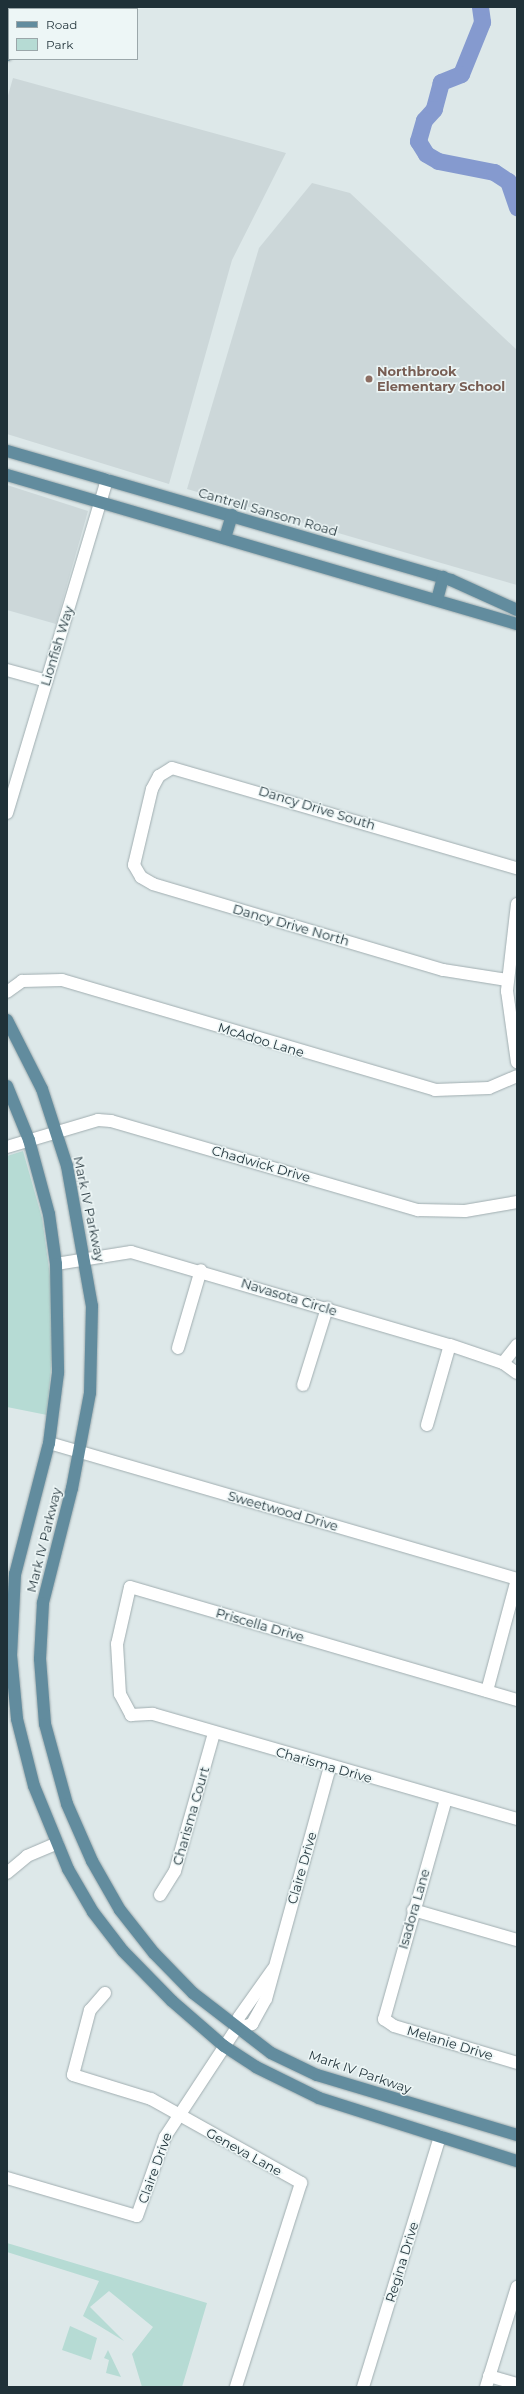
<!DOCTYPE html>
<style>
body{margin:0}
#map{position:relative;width:524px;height:2394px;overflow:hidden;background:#dde8e9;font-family:Montserrat,sans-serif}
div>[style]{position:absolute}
.built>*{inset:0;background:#ccd7d9}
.green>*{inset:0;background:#b6dbd4}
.river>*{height:17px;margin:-8.5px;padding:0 8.5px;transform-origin:8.5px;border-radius:8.5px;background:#859acf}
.roads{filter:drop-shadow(0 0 1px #a0adb0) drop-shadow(0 0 1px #a0adb0)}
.minor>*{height:12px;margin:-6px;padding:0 6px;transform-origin:6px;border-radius:6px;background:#fff}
.major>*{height:12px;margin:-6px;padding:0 6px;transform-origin:6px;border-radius:6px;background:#628c9e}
.dots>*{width:11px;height:11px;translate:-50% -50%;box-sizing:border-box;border:2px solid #edf6f6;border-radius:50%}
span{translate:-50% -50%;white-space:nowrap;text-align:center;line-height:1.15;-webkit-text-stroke:3px #edf6f6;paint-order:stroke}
.education-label{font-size:13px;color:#785e54;font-weight:700}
.left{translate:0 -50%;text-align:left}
.street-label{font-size:13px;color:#1f3138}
.frame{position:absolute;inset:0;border:8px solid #1f3138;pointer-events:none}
.legend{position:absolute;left:8px;top:8px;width:130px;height:52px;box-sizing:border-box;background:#edf6f6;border:1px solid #9ba7aa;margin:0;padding:5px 7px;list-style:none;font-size:12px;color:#1f3138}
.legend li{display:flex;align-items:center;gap:8px;height:20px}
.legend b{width:20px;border:1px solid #9ba7aa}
</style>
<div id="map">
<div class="built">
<div style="clip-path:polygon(13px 78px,286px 153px,232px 260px,169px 484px,7px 434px,7px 99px)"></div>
<div style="clip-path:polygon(312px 183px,350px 193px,517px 350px,517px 585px,187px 489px,259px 248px)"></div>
<div style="clip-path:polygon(7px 485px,88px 511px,56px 624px,7px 610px)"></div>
</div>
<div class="green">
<div style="clip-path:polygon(23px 1151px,42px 1218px,51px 1283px,52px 1357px,47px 1415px,7px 1407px,7px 1156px)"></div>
<div style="clip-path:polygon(7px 2243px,207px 2303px,182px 2387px,142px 2387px,132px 2354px,153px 2327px,109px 2291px,90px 2307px,124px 2341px,83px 2316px,99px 2281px,7px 2252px)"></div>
<div style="clip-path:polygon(70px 2326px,97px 2338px,91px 2360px,62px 2350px)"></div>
<div style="clip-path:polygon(108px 2350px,121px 2377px,106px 2373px,109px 2360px,104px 2358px)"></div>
</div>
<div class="river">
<div style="left:480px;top:7px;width:15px;rotate:82deg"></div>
<div style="left:482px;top:22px;width:56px;rotate:112deg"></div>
<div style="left:461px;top:74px;width:22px;rotate:158deg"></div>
<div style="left:441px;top:82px;width:28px;rotate:105deg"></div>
<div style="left:434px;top:109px;width:15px;rotate:132deg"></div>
<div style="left:424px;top:120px;width:22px;rotate:106deg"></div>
<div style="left:418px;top:141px;width:15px;rotate:58deg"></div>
<div style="left:426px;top:154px;width:14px;rotate:30deg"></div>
<div style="left:438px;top:161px;width:57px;rotate:11.1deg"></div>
<div style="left:494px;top:172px;width:17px;rotate:33deg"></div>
<div style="left:508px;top:181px;width:28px;rotate:71deg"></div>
</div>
<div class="roads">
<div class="minor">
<div style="left:7px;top:670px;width:41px;rotate:15.4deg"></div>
<div style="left:7px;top:813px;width:348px;rotate:-73.3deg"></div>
<div style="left:517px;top:904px;width:88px;rotate:96.6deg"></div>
<div style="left:507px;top:991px;width:72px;rotate:82deg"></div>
<div style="left:507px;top:980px;width:65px;rotate:-171.1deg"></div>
<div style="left:443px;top:970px;width:302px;rotate:-163.5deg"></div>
<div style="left:153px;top:884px;width:14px;rotate:-150deg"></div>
<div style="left:141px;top:877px;width:14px;rotate:-120deg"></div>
<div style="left:134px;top:865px;width:78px;rotate:-76.7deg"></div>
<div style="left:152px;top:789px;width:15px;rotate:-62deg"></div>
<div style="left:159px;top:776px;width:15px;rotate:-32deg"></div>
<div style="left:172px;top:768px;width:359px;rotate:16.2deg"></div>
<div style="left:7px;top:992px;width:19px;rotate:-36deg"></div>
<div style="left:22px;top:981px;width:40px;rotate:-1.4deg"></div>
<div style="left:62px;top:980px;width:389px;rotate:16.4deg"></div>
<div style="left:435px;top:1090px;width:54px;rotate:-2.1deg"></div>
<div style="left:489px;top:1088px;width:30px;rotate:-23deg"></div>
<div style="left:7px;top:1147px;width:95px;rotate:-16.5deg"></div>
<div style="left:98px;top:1120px;width:13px;rotate:4deg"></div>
<div style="left:111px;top:1121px;width:320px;rotate:16.2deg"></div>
<div style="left:418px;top:1210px;width:47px;rotate:1.2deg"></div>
<div style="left:465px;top:1211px;width:53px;rotate:-9.8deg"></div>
<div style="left:56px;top:1264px;width:76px;rotate:-9.1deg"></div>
<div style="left:131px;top:1252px;width:332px;rotate:16.3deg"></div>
<div style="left:450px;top:1345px;width:56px;rotate:18.8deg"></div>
<div style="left:503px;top:1363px;width:17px;rotate:36deg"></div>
<div style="left:178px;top:1348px;width:81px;rotate:-73.6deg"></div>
<div style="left:503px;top:1363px;width:23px;rotate:-52deg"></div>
<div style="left:303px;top:1385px;width:81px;rotate:-72.7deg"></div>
<div style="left:427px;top:1425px;width:83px;rotate:-74deg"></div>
<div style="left:49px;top:1443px;width:487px;rotate:16.2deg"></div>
<div style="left:487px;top:1691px;width:116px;rotate:-75deg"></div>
<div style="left:517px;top:1700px;width:403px;rotate:-163.7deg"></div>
<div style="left:130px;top:1587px;width:58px;rotate:102.8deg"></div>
<div style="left:117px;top:1644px;width:50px;rotate:86.6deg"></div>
<div style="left:120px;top:1694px;width:24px;rotate:62deg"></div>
<div style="left:131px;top:1715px;width:22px;rotate:-3deg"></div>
<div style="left:153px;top:1714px;width:379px;rotate:16.1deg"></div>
<div style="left:446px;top:1799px;width:229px;rotate:105.7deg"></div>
<div style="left:384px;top:2019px;width:12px;rotate:35deg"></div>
<div style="left:394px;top:2026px;width:128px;rotate:16.7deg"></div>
<div style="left:7px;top:1873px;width:26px;rotate:-40deg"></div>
<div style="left:27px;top:1856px;width:33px;rotate:-23deg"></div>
<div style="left:160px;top:1895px;width:28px;rotate:-58deg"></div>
<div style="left:175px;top:1871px;width:143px;rotate:-74.2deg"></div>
<div style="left:413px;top:1910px;width:108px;rotate:16.1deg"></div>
<div style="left:105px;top:1993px;width:23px;rotate:131deg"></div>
<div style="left:90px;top:2010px;width:67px;rotate:104.7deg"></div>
<div style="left:73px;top:2075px;width:82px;rotate:17.1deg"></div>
<div style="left:151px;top:2099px;width:172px;rotate:29.2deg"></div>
<div style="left:301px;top:2183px;width:214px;rotate:107.7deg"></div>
<div style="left:236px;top:2029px;width:17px;rotate:-17deg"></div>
<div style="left:252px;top:2024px;width:29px;rotate:-61deg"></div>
<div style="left:266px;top:1999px;width:241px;rotate:-74.6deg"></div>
<div style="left:7px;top:2178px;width:135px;rotate:16.3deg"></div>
<div style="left:137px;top:2216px;width:84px;rotate:-70.5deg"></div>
<div style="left:165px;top:2137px;width:129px;rotate:-56.7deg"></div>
<div style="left:236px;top:2029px;width:12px;rotate:-76deg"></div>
<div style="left:239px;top:2017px;width:59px;rotate:-54.7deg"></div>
<div style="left:489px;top:2376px;width:29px;rotate:16deg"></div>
<div style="left:363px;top:2387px;width:262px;rotate:-72.9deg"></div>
<div style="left:486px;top:2387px;width:105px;rotate:-72.8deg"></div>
</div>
<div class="major">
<div style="left:20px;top:9px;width:2px;rotate:-63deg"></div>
<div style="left:7px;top:39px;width:2px"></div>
<div style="left:7px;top:55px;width:6px;rotate:-72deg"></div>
<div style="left:7px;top:451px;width:462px;rotate:16.2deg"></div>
<div style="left:451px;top:580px;width:72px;rotate:24.4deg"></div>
<div style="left:7px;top:475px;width:531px;rotate:16.29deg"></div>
<div style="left:225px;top:538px;width:24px;rotate:-73deg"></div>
<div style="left:437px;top:600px;width:24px;rotate:-75deg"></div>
<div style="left:7px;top:1020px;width:77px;rotate:63.1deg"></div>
<div style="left:42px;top:1089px;width:81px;rotate:72deg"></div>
<div style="left:67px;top:1166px;width:142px;rotate:79.9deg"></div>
<div style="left:92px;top:1306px;width:87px;rotate:91.3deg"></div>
<div style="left:90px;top:1393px;width:97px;rotate:100.7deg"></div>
<div style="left:72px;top:1488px;width:119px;rotate:104.2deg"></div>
<div style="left:43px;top:1603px;width:56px;rotate:93.1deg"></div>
<div style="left:40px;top:1659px;width:65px;rotate:85.6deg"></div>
<div style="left:45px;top:1724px;width:83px;rotate:74.6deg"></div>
<div style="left:67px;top:1804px;width:62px;rotate:66.3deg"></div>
<div style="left:92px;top:1861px;width:56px;rotate:60.3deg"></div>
<div style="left:120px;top:1910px;width:55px;rotate:51.7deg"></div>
<div style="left:154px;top:1953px;width:56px;rotate:45.7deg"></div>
<div style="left:193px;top:1993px;width:98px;rotate:37.6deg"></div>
<div style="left:271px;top:2053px;width:51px;rotate:25.6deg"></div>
<div style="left:317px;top:2075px;width:209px;rotate:16.7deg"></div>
<div style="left:7px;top:1086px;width:58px;rotate:67.8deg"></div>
<div style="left:29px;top:1140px;width:77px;rotate:74.9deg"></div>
<div style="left:49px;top:1214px;width:50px;rotate:82deg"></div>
<div style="left:56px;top:1264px;width:109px;rotate:88.9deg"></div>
<div style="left:58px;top:1373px;width:71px;rotate:97.3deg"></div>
<div style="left:49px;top:1443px;width:135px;rotate:104.5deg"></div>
<div style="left:15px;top:1574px;width:81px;rotate:92.8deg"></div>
<div style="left:11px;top:1655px;width:64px;rotate:84.6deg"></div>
<div style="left:17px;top:1719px;width:69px;rotate:75.8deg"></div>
<div style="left:34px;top:1786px;width:90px;rotate:67.7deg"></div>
<div style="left:68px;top:1869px;width:50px;rotate:59.8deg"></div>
<div style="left:93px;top:1912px;width:49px;rotate:52.4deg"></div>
<div style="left:123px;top:1951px;width:70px;rotate:45.6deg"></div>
<div style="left:172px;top:2001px;width:69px;rotate:40.9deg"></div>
<div style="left:224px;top:2046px;width:38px;rotate:33deg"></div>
<div style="left:256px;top:2067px;width:70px;rotate:26.2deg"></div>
<div style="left:319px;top:2098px;width:208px;rotate:17.7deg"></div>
</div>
</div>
<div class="dots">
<div style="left:369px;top:379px;background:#8d6e63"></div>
</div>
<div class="education-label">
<span class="left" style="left:377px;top:379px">Northbrook<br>Elementary School</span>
</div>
<div class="street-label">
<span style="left:268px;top:512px;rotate:16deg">Cantrell Sansom Road</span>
<span style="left:57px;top:646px;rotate:-73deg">Lionfish Way</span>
<span style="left:317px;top:808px;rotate:17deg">Dancy Drive South</span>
<span style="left:291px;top:925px;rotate:16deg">Dancy Drive North</span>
<span style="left:261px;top:1040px;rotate:17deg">McAdoo Lane</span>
<span style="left:261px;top:1164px;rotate:16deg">Chadwick Drive</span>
<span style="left:89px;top:1209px;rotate:78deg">Mark IV Parkway</span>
<span style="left:289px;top:1297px;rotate:17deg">Navasota Circle</span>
<span style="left:283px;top:1511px;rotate:16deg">Sweetwood Drive</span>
<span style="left:44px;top:1540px;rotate:-76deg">Mark IV Parkway</span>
<span style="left:260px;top:1625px;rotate:16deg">Priscella Drive</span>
<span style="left:324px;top:1765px;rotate:16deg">Charisma Drive</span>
<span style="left:191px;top:1816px;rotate:-74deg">Charisma Court</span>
<span style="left:302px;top:1868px;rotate:-74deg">Claire Drive</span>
<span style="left:414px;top:1909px;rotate:-74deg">Isadora Lane</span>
<span style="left:450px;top:2043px;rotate:17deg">Melanie Drive</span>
<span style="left:360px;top:2072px;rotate:19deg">Mark IV Parkway</span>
<span style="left:244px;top:2152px;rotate:29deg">Geneva Lane</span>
<span style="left:155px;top:2168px;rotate:-70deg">Claire Drive</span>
<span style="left:402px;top:2262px;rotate:-73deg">Regina Drive</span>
</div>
<div class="frame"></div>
<ul class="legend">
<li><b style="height:5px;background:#628c9e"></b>Road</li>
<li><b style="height:11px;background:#b6dbd4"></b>Park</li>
</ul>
</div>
